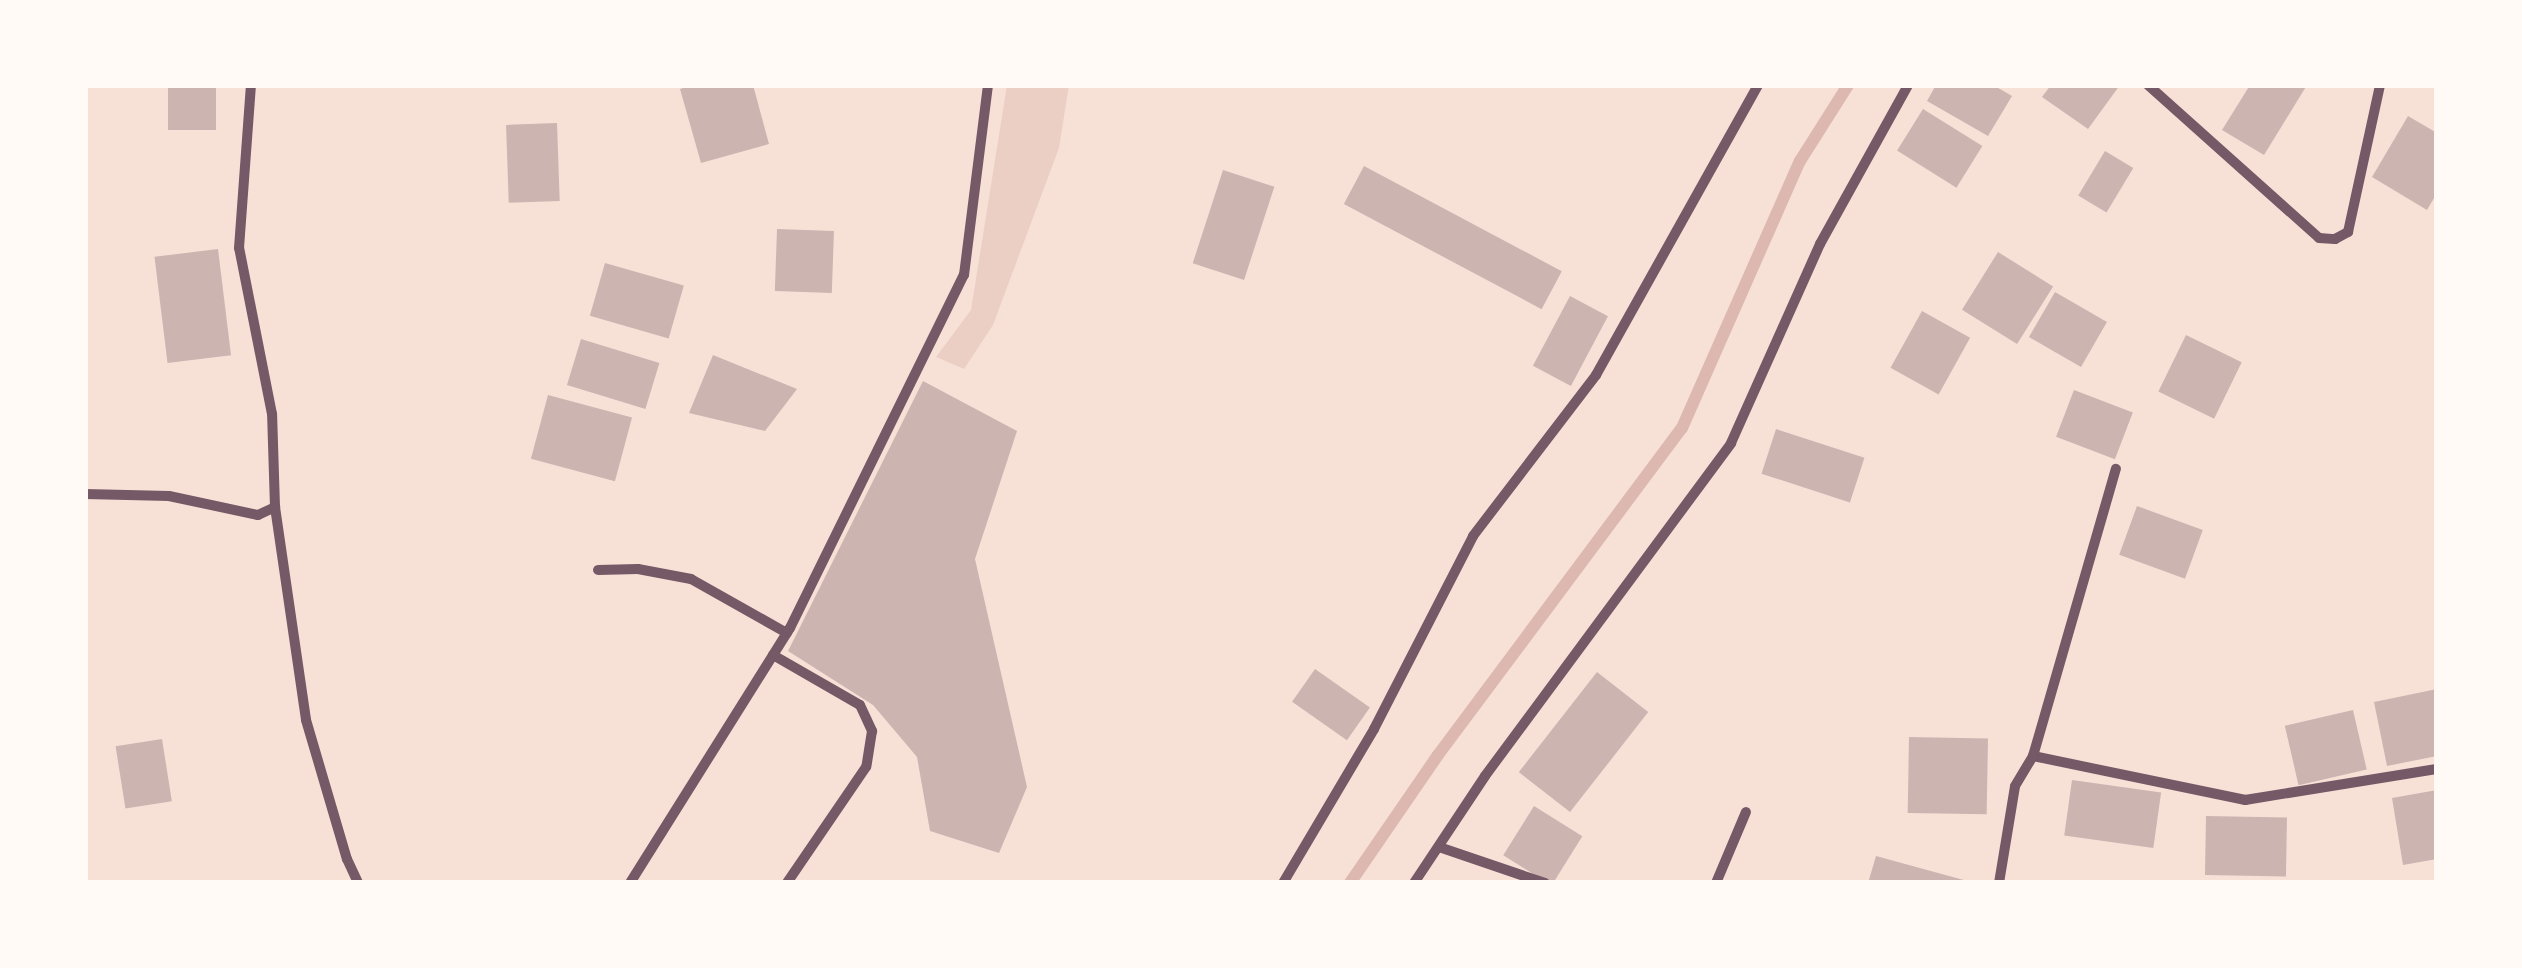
<!DOCTYPE html>
<style>
body{margin:0}
#map{position:relative;width:2522px;height:968px;overflow:hidden;background:#f7e1d7;font-family:Roboto,sans-serif}
div>[style]{position:absolute}
.green>*{inset:0;background:#ebcfc5}
.stream>*{height:12px;margin:-6px;padding:0 6px;transform-origin:6px;border-radius:6px;background:#dcb8b0}
.building>*{inset:0;background:#ccb4b1;transform-origin:0 0}
.minor>*{height:10px;margin:-5px;padding:0 5px;transform-origin:5px;border-radius:5px;background:#755966}
span{translate:-50% -50%;white-space:nowrap;text-align:center;line-height:1.15;-webkit-text-stroke:8px #fffaf5;paint-order:stroke}
.frame{position:absolute;inset:0;border:88px solid #fffaf5;pointer-events:none}
</style>
<div id="map">
<div class="green">
<div style="clip-path:polygon(1007px 85px,1069px 85px,1059px 148px,993px 325px,964px 369px,936px 357px,971px 310px)"></div>
</div>
<div class="stream">
<div style="left:1350px;top:883px;width:155px;rotate:-55.5deg"></div>
<div style="left:1438px;top:755px;width:408px;rotate:-53.3deg"></div>
<div style="left:1682px;top:428px;width:292px;rotate:-66.2deg"></div>
<div style="left:1800px;top:161px;width:90px;rotate:-57.7deg"></div>
</div>
<div class="building">
<div style="left:168px;top:85px;width:48px;height:45px"></div>
<div style="clip-path:polygon(693px 85px,753px 85px,769px 144px,701px 163px,680px 89px)"></div>
<div style="clip-path:polygon(1936px 85px,1993px 85px,2012px 96px,1988px 136px,1927px 101px)"></div>
<div style="clip-path:polygon(2051px 85px,2120px 85px,2088px 129px,2042px 97px)"></div>
<div style="clip-path:polygon(2250px 85px,2307px 85px,2264px 155px,2222px 130px)"></div>
<div style="left:1923px;top:109px;width:70px;height:49px;rotate:32deg"></div>
<div style="clip-path:polygon(2408px 116px,2437px 133px,2437px 193px,2427px 210px,2372px 177px)"></div>
<div style="left:557px;top:123px;width:78px;height:51px;rotate:88deg"></div>
<div style="left:2105px;top:151px;width:33px;height:52px;rotate:31deg"></div>
<div style="left:1364px;top:166px;width:224px;height:43px;rotate:28deg"></div>
<div style="left:1223px;top:170px;width:54px;height:98px;rotate:18deg"></div>
<div style="left:777px;top:229px;width:57px;height:62px;rotate:2deg"></div>
<div style="left:218px;top:249px;width:107px;height:64px;rotate:83deg"></div>
<div style="left:1998px;top:252px;width:65px;height:68px;rotate:32deg"></div>
<div style="left:605px;top:263px;width:82px;height:55px;rotate:16deg"></div>
<div style="left:2055px;top:292px;width:60px;height:52px;rotate:30deg"></div>
<div style="left:1570px;top:296px;width:43px;height:79px;rotate:28deg"></div>
<div style="left:1922px;top:311px;width:55px;height:65px;rotate:29deg"></div>
<div style="left:2186px;top:335px;width:62px;height:63px;rotate:26deg"></div>
<div style="left:581px;top:339px;width:82px;height:48px;rotate:17deg"></div>
<div style="clip-path:polygon(713px 355px,797px 389px,765px 431px,689px 413px)"></div>
<div style="clip-path:polygon(923px 381px,1017px 431px,975px 559px,1027px 787px,999px 853px,930px 831px,917px 757px,873px 705px,788px 651px)"></div>
<div style="left:2074px;top:390px;width:63px;height:50px;rotate:21deg"></div>
<div style="left:548px;top:395px;width:87px;height:66px;rotate:15deg"></div>
<div style="left:1776px;top:429px;width:93px;height:47px;rotate:18deg"></div>
<div style="left:2137px;top:506px;width:70px;height:52px;rotate:20deg"></div>
<div style="left:1315px;top:669px;width:67px;height:40px;rotate:35deg"></div>
<div style="left:1597px;top:672px;width:65px;height:127px;rotate:38deg"></div>
<div style="clip-path:polygon(2437px 689px,2437px 756px,2387px 766px,2374px 702px)"></div>
<div style="left:2353px;top:710px;width:61px;height:70px;rotate:77deg"></div>
<div style="left:1909px;top:737px;width:79px;height:76px;rotate:1deg"></div>
<div style="left:162px;top:739px;width:63px;height:47px;rotate:81deg"></div>
<div style="left:2072px;top:780px;width:90px;height:56px;rotate:8deg"></div>
<div style="clip-path:polygon(2437px 790px,2437px 859px,2403px 865px,2392px 798px)"></div>
<div style="left:1534px;top:806px;width:57px;height:58px;rotate:32deg"></div>
<div style="left:2206px;top:816px;width:81px;height:59px;rotate:1deg"></div>
<div style="clip-path:polygon(1876px 856px,1971px 882px,1971px 883px,1868px 883px)"></div>
</div>
<div class="minor">
<div style="left:2148px;top:85px;width:229px;rotate:41.8deg"></div>
<div style="left:2319px;top:238px;width:16px;rotate:4deg"></div>
<div style="left:2335px;top:239px;width:15px;rotate:-28deg"></div>
<div style="left:2348px;top:232px;width:150px;rotate:-77.7deg"></div>
<div style="left:85px;top:494px;width:84px;rotate:1.4deg"></div>
<div style="left:169px;top:496px;width:91px;rotate:12.1deg"></div>
<div style="left:258px;top:515px;width:19px;rotate:-25deg"></div>
<div style="left:275px;top:507px;width:93px;rotate:-91.8deg"></div>
<div style="left:272px;top:414px;width:169px;rotate:-101.2deg"></div>
<div style="left:239px;top:248px;width:163px;rotate:-85.8deg"></div>
<div style="left:275px;top:507px;width:215px;rotate:81.7deg"></div>
<div style="left:306px;top:720px;width:145px;rotate:73.6deg"></div>
<div style="left:347px;top:859px;width:26px;rotate:65deg"></div>
<div style="left:598px;top:570px;width:40px;rotate:-1.4deg"></div>
<div style="left:638px;top:569px;width:54px;rotate:10.7deg"></div>
<div style="left:691px;top:579px;width:110px;rotate:29.4deg"></div>
<div style="left:773px;top:655px;width:100px;rotate:29.9deg"></div>
<div style="left:860px;top:705px;width:29px;rotate:65deg"></div>
<div style="left:872px;top:731px;width:36px;rotate:99deg"></div>
<div style="left:866px;top:767px;width:140px;rotate:124.3deg"></div>
<div style="left:2033px;top:756px;width:217px;rotate:11.7deg"></div>
<div style="left:2245px;top:800px;width:194px;rotate:-9.2deg"></div>
<div style="left:1439px;top:847px;width:112px;rotate:18.8deg"></div>
<div style="left:630px;top:883px;width:301px;rotate:-57.9deg"></div>
<div style="left:790px;top:628px;width:394px;rotate:-63.8deg"></div>
<div style="left:964px;top:275px;width:192px;rotate:-82.8deg"></div>
<div style="left:1283px;top:883px;width:179px;rotate:-59.4deg"></div>
<div style="left:1374px;top:729px;width:217px;rotate:-62.8deg"></div>
<div style="left:1473px;top:536px;width:203px;rotate:-52.6deg"></div>
<div style="left:1596px;top:375px;width:332px;rotate:-60.8deg"></div>
<div style="left:1414px;top:883px;width:128px;rotate:-56.4deg"></div>
<div style="left:1485px;top:776px;width:414px;rotate:-53.5deg"></div>
<div style="left:1731px;top:443px;width:218px;rotate:-65.9deg"></div>
<div style="left:1820px;top:244px;width:182px;rotate:-61deg"></div>
<div style="left:1716px;top:883px;width:77px;rotate:-67.1deg"></div>
<div style="left:1999px;top:883px;width:98px;rotate:-80.6deg"></div>
<div style="left:2015px;top:786px;width:35px;rotate:-59deg"></div>
<div style="left:2033px;top:756px;width:299px;rotate:-73.9deg"></div>
</div>
<div class="frame"></div>
</div>
